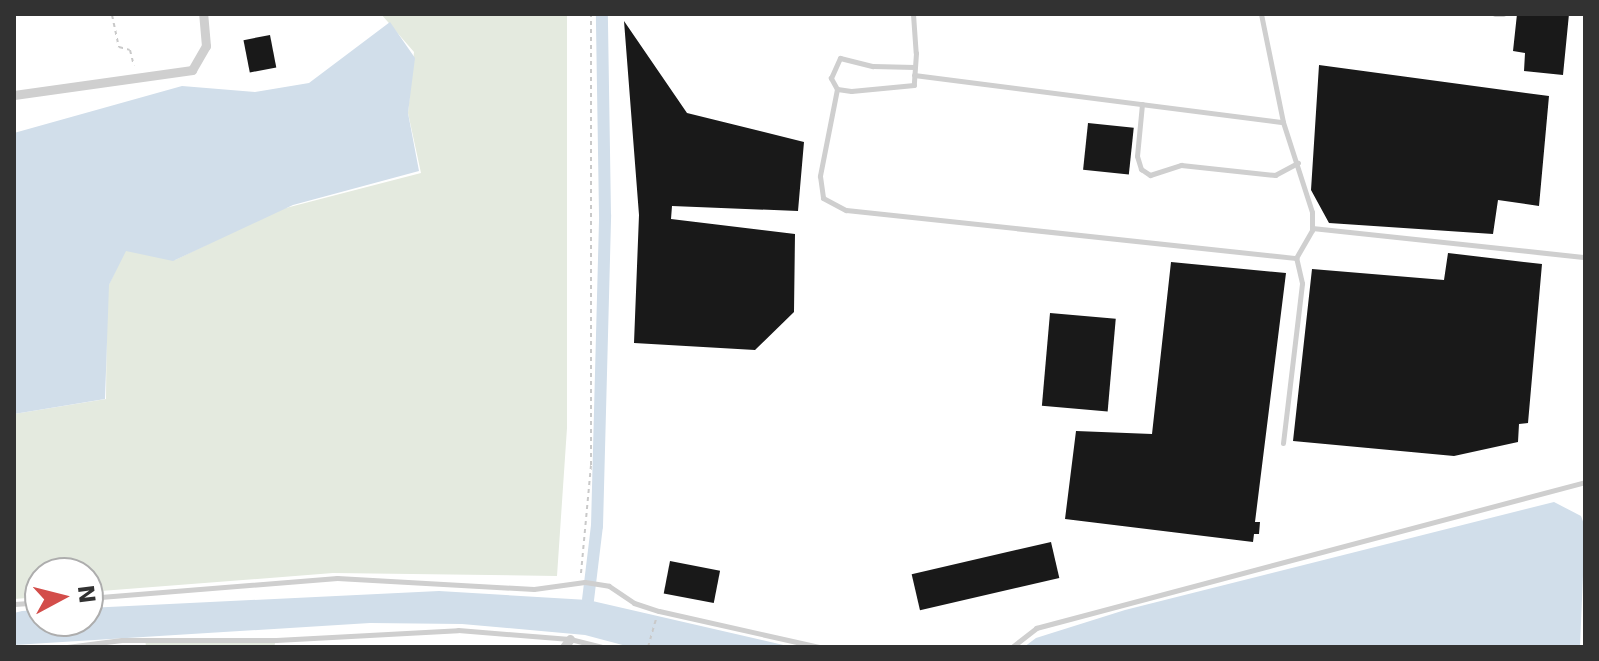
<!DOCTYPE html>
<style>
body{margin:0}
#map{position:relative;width:1599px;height:661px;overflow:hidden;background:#fff;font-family:"DejaVu Sans",sans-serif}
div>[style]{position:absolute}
.green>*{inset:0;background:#e4eadf}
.water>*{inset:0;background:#d1deea}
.canal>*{height:12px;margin:-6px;padding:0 6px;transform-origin:6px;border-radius:6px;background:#d1deea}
.building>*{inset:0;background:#191919;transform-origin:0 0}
.path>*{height:2px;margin-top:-1px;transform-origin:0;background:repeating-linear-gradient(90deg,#c9c9c9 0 4px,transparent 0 8px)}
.service>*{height:5px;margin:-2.5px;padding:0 2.5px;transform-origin:2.5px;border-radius:2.5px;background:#cfcfcf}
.minor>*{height:9px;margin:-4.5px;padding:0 4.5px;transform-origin:4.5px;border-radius:4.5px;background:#cfcfcf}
span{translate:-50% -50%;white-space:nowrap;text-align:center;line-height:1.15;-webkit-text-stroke:8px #fff;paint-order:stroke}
.frame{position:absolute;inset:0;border:16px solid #323232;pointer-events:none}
.north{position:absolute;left:24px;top:557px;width:80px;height:80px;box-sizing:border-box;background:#fff;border:2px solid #adadad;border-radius:50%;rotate:83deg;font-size:22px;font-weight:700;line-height:32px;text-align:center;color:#323232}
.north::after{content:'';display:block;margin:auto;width:28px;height:36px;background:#d34d4a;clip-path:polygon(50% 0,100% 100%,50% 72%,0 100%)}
</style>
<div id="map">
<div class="green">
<div style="clip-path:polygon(381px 14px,567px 14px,567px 428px,557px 576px,333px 573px,88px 592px,88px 573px,40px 573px,40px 597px,14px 599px,14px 414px,106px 399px,107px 289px,125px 250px,175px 260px,278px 210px,421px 173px,408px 113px,414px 52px)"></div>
<div style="clip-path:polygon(145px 638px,276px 640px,274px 647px,146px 647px)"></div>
</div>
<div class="water">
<div style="clip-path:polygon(390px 22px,415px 58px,408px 113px,419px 171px,293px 205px,173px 261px,126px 251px,109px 285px,105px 399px,14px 414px,14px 133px,182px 86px,255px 92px,309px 83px)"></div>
<div style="clip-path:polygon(1554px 502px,1581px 516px,1585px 527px,1580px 647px,1024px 647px,1036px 638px,1125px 610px)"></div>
<div style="clip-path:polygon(439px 591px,588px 600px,792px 647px,630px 647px,585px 635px,462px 624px,370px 623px,14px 645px,14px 613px,22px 611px,40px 610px,40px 621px,88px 621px,88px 608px)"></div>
</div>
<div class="canal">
<div style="left:588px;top:600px;width:75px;rotate:-83.1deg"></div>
<div style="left:597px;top:526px;width:311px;rotate:-88.5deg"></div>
<div style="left:605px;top:215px;width:201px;rotate:-90.9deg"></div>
</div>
<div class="building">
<div style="clip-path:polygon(1517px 14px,1569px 14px,1563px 75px,1524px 71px,1525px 53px,1513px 51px)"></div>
<div style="clip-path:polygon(624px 21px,687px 113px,804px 142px,798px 211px,672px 206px,671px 219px,795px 234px,794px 312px,755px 350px,634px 343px,639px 215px)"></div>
<div style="left:270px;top:35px;width:33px;height:27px;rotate:79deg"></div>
<div style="clip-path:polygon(1319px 65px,1549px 96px,1539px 206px,1498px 200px,1493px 234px,1329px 223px,1311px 190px)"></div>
<div style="left:1088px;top:123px;width:46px;height:47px;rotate:6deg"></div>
<div style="clip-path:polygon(1448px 253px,1542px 264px,1528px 423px,1519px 424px,1518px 442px,1454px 456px,1293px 441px,1312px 269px,1444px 280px)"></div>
<div style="clip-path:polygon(1171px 262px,1286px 273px,1255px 522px,1260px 522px,1259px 534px,1254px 534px,1253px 542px,1065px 519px,1076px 431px,1152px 434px)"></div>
<div style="left:1050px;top:313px;width:66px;height:93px;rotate:5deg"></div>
<div style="left:1051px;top:542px;width:37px;height:143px;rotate:77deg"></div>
<div style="left:670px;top:561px;width:51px;height:33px;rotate:11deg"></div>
</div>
<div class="path">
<div style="left:112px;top:15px;width:33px;rotate:78deg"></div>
<div style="left:119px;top:47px;width:11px;rotate:15deg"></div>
<div style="left:130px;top:50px;width:16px;rotate:76deg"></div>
<div style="left:581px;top:573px;width:108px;rotate:-84.7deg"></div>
<div style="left:591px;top:465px;width:451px;rotate:-90deg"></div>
<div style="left:648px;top:647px;width:29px;rotate:-74deg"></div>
</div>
<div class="service">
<div style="left:913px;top:14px;width:39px;rotate:86deg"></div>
<div style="left:916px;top:53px;width:32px;rotate:94deg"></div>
<div style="left:914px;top:85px;width:63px;rotate:174.6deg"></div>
<div style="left:851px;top:91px;width:14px;rotate:-172deg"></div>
<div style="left:837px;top:89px;width:13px;rotate:-119deg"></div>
<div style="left:831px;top:78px;width:22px;rotate:-66deg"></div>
<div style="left:840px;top:58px;width:34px;rotate:14deg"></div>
<div style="left:873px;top:66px;width:41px;rotate:1.4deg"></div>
<div style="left:1495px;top:14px;width:8px"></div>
<div style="left:914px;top:75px;width:372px;rotate:7.3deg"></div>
<div style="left:837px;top:89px;width:89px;rotate:101.1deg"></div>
<div style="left:820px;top:176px;width:22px;rotate:82deg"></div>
<div style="left:823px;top:198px;width:26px;rotate:28deg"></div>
<div style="left:846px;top:210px;width:453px;rotate:6.1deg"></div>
<div style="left:1296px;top:258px;width:32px;rotate:-60deg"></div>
<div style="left:1312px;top:230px;width:18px;rotate:-90deg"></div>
<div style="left:1312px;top:212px;width:95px;rotate:-107.9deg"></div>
<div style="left:1283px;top:122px;width:110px;rotate:-101.5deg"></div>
<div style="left:1142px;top:104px;width:52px;rotate:95.5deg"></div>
<div style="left:1137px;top:156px;width:14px;rotate:73deg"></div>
<div style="left:1141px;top:169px;width:11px;rotate:34deg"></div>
<div style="left:1150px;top:175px;width:33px;rotate:-18deg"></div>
<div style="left:1181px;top:165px;width:95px;rotate:6.1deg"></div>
<div style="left:1275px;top:175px;width:26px;rotate:-28deg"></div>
<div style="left:1312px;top:228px;width:275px;rotate:6.1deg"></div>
<div style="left:1283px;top:443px;width:161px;rotate:-83.2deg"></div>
<div style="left:1302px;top:283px;width:26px;rotate:-103deg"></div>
<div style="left:88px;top:598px;width:250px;rotate:-4.6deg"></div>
<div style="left:337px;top:578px;width:197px;rotate:3.2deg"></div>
<div style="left:534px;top:589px;width:51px;rotate:-7.8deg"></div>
<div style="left:585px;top:582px;width:24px;rotate:9deg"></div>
<div style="left:609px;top:586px;width:30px;rotate:34deg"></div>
<div style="left:634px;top:603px;width:26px;rotate:18deg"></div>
<div style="left:659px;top:611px;width:164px;rotate:12.7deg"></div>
<div style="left:14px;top:604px;width:26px;rotate:-4deg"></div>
<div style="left:67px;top:647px;width:55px;rotate:-7.3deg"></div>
<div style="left:122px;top:640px;width:154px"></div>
<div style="left:276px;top:640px;width:182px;rotate:-3.1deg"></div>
<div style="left:458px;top:630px;width:112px;rotate:4.6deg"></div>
<div style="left:570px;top:639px;width:32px;rotate:14deg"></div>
<div style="left:1012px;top:647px;width:31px;rotate:-38deg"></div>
<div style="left:1036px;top:628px;width:568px;rotate:-14.89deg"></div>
</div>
<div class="minor">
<div style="left:14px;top:95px;width:180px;rotate:-8deg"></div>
<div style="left:192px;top:70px;width:28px;rotate:-60deg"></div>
<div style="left:206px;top:46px;width:32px;rotate:-95deg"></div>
<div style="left:564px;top:647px;width:10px;rotate:-53deg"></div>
</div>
<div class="frame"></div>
<div class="north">N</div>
</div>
